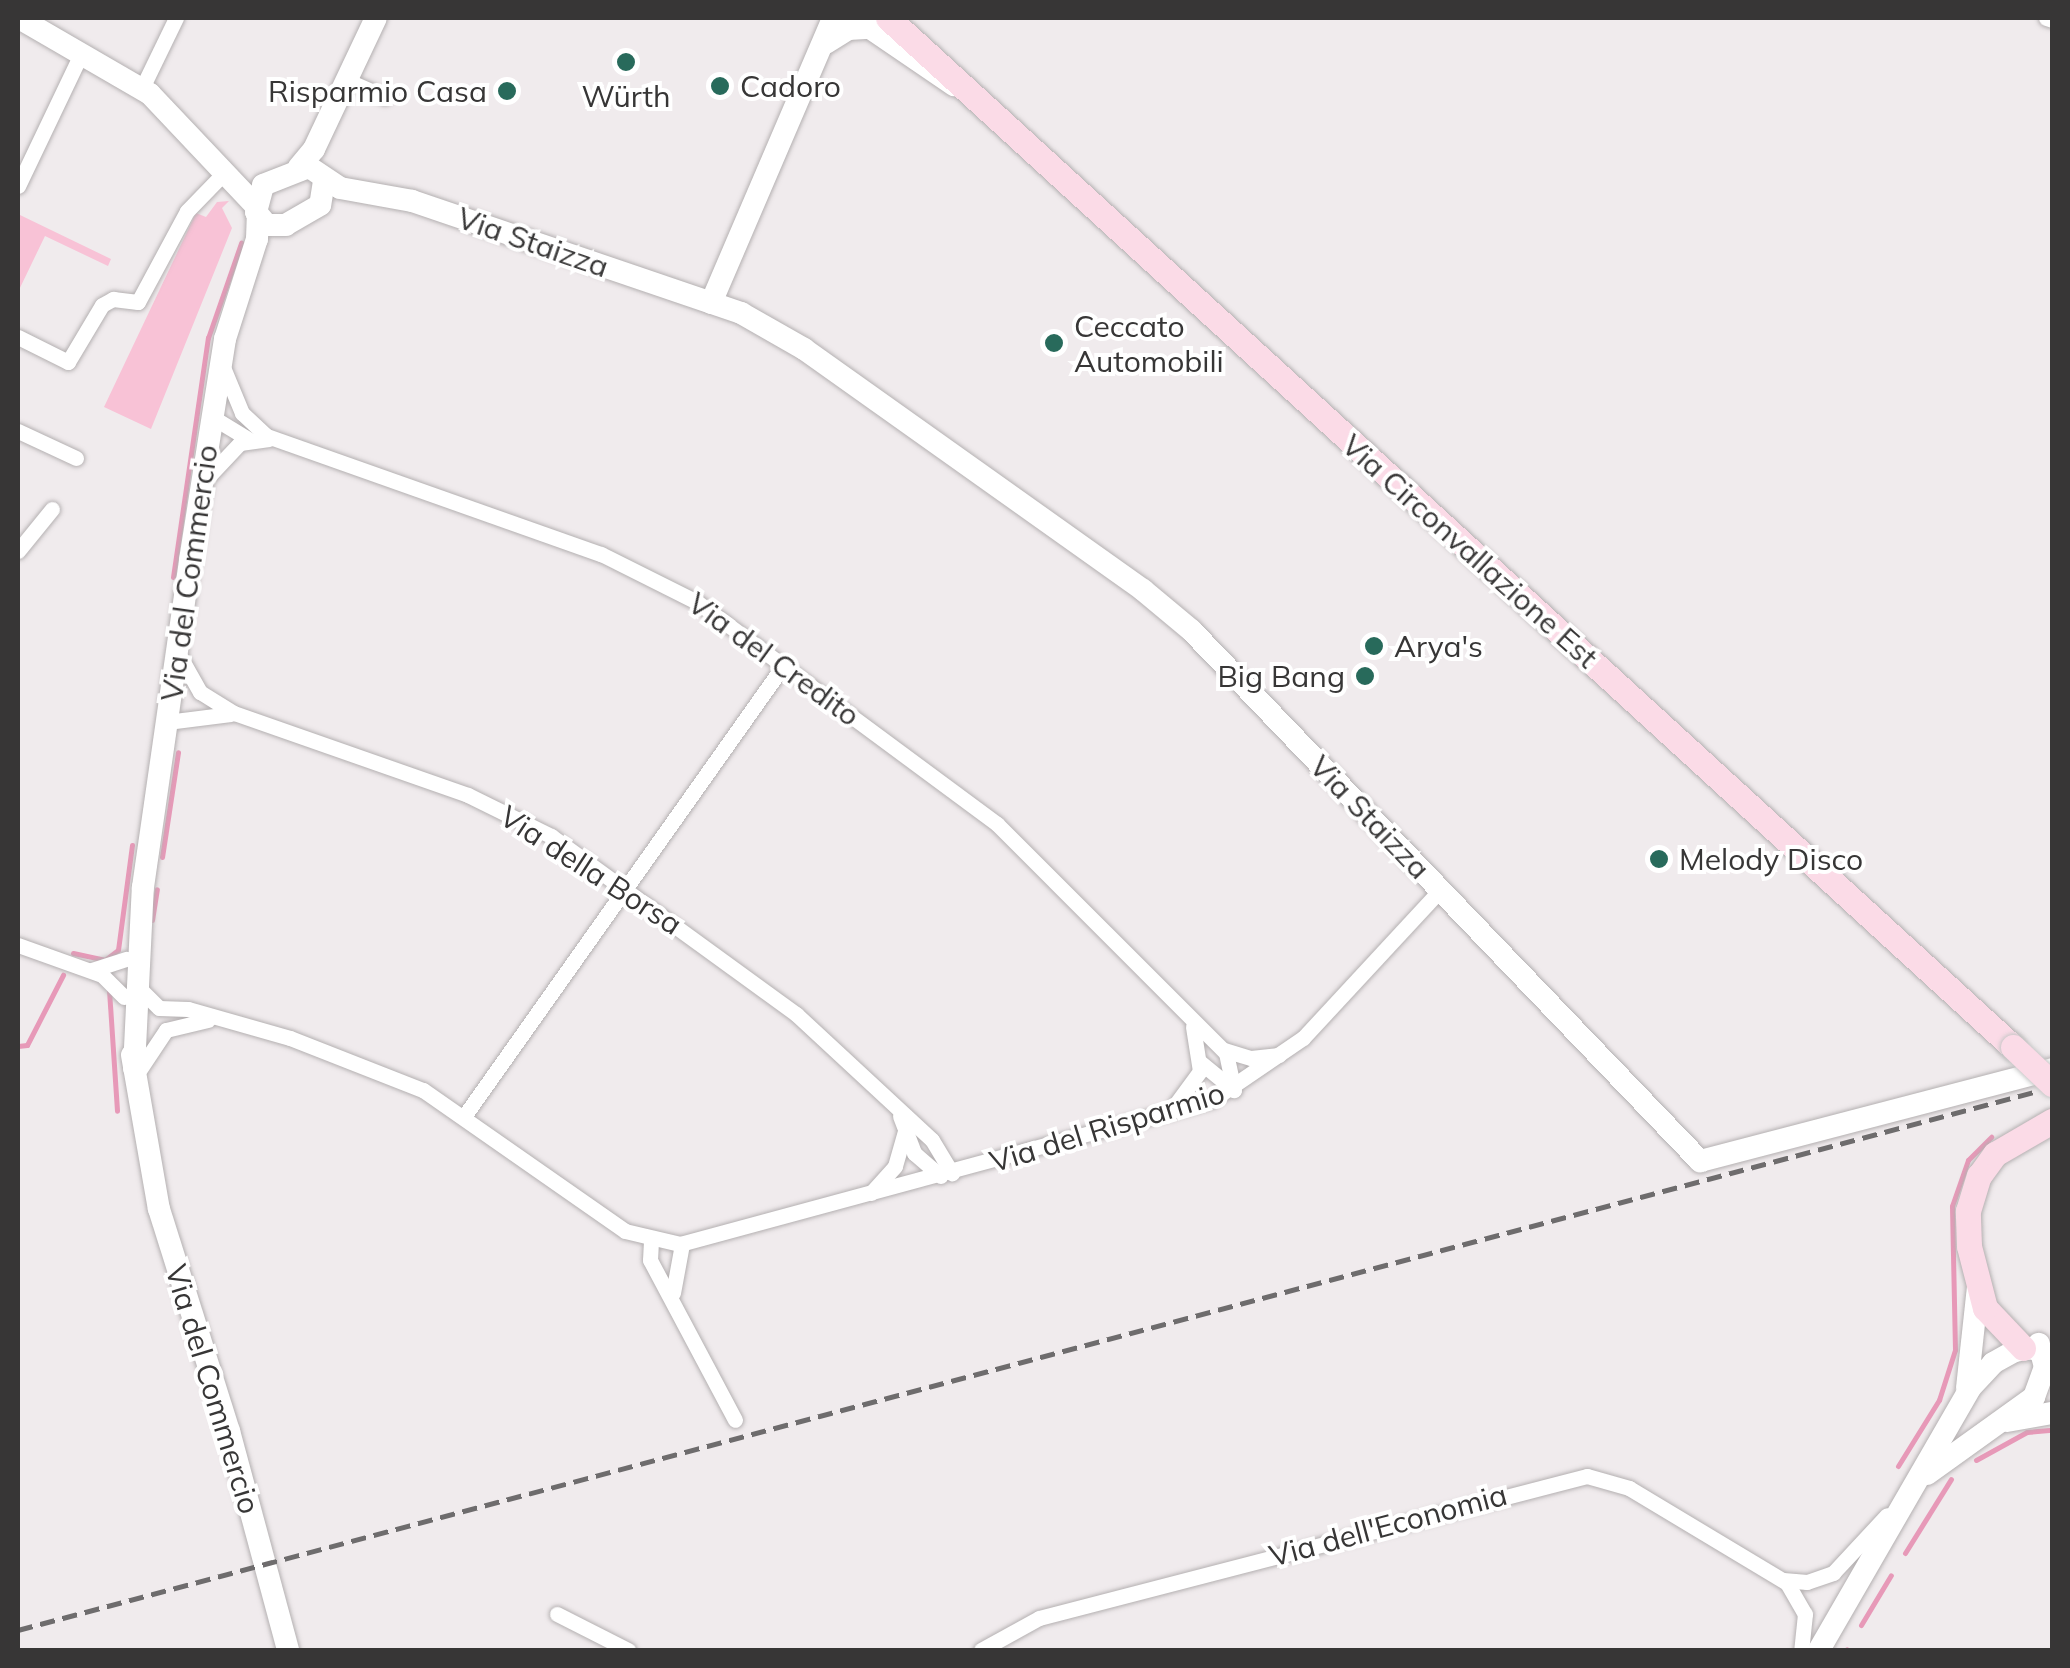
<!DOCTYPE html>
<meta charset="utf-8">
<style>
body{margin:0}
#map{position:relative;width:2070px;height:1668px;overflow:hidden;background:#f0ebed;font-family:Mulish,sans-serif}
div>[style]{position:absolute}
.green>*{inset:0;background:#f8c2d6}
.stream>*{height:5px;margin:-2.5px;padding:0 2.5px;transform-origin:2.5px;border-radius:2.5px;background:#e799b8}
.roads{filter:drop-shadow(0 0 2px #b4b0b1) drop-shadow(0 0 2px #b4b0b1)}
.street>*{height:15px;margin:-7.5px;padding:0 7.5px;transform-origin:7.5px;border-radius:7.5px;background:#fff}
.secondary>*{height:22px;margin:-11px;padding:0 11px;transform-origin:11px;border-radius:11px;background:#fff}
.primary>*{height:25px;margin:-12.5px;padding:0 12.5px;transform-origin:12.5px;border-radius:12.5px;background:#fbdbe7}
.rail>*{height:5px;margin-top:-2.5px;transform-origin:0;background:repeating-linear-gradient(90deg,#6e6c6d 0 15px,transparent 0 23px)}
.bridges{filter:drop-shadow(0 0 2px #c7c7c7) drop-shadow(0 0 2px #c7c7c7)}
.primary-bridge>*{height:25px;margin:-12.5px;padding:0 12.5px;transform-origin:12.5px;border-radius:12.5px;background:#fbdbe7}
.dots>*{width:28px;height:28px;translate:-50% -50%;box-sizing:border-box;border:5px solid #fff;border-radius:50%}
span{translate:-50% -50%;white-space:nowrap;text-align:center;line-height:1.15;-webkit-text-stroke:8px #fff;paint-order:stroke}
.poi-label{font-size:30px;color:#373636}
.left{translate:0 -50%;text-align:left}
.right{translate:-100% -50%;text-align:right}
.street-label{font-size:30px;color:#373636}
.frame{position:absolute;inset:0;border:20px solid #373636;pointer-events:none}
</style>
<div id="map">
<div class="green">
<div style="clip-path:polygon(229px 201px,222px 208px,232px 228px,151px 429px,104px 407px,196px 213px,206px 217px,217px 202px)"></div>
<div style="clip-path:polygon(20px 215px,111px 259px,108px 266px,45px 236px,18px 292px)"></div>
</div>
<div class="stream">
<div style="left:173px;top:577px;width:242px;rotate:-81.7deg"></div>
<div style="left:208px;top:338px;width:101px;rotate:-70.8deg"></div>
<div style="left:162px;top:857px;width:106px;rotate:-81.3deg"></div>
<div style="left:152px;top:920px;width:31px;rotate:-81deg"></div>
<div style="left:73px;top:953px;width:33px;rotate:12deg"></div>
<div style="left:105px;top:960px;width:16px;rotate:-38deg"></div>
<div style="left:118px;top:950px;width:106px;rotate:-82.4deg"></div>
<div style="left:109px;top:990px;width:121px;rotate:86.2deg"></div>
<div style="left:18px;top:1046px;width:9px;rotate:-6deg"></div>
<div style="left:27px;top:1045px;width:79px;rotate:-62.8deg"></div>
<div style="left:1976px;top:1460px;width:58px;rotate:-28.8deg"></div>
<div style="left:2027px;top:1432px;width:25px;rotate:-5deg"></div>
<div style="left:1898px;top:1466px;width:78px;rotate:-58.2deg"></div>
<div style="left:1939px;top:1400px;width:52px;rotate:-72.3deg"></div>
<div style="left:1955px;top:1350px;width:144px;rotate:-91.2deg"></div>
<div style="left:1952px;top:1206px;width:49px;rotate:-70.8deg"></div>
<div style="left:1968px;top:1160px;width:33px;rotate:-45deg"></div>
<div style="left:1905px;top:1553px;width:87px;rotate:-58.1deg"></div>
<div style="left:1861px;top:1625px;width:58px;rotate:-59deg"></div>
<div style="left:1846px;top:1650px;width:1px;rotate:-45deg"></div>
</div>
<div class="roads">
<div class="street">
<div style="left:2046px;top:18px;width:6px;rotate:18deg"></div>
<div style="left:348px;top:81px;width:40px;rotate:23.4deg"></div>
<div style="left:142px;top:88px;width:78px;rotate:-64.1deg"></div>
<div style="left:18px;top:186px;width:148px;rotate:-64.5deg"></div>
<div style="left:18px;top:337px;width:56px;rotate:26.6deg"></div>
<div style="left:68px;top:362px;width:66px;rotate:-59.2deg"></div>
<div style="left:102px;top:305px;width:13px;rotate:-29deg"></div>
<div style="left:113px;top:299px;width:25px;rotate:7deg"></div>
<div style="left:138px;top:302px;width:103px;rotate:-61.7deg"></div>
<div style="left:187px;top:211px;width:53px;rotate:-45.8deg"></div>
<div style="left:223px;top:367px;width:50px;rotate:67.6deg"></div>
<div style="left:242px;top:413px;width:34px;rotate:43deg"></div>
<div style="left:267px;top:436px;width:354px;rotate:19.5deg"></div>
<div style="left:601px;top:554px;width:107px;rotate:26.6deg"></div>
<div style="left:697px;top:602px;width:373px;rotate:36.5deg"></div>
<div style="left:997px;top:824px;width:324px;rotate:45deg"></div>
<div style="left:1226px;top:1053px;width:38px;rotate:78deg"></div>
<div style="left:212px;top:417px;width:44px;rotate:31.2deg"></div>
<div style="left:18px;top:431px;width:64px;rotate:25deg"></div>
<div style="left:205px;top:480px;width:51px;rotate:-46.6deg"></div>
<div style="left:240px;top:443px;width:29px;rotate:-8deg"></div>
<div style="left:18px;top:551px;width:54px;rotate:-51deg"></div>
<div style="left:178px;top:653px;width:45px;rotate:60.6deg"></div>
<div style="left:200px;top:692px;width:40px;rotate:32deg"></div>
<div style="left:234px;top:713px;width:248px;rotate:19.3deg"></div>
<div style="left:468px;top:795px;width:93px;rotate:26.3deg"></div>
<div style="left:551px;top:836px;width:303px;rotate:36deg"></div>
<div style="left:796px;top:1014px;width:185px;rotate:42.8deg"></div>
<div style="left:932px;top:1140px;width:39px;rotate:59deg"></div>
<div style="left:167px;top:722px;width:64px;rotate:-7.2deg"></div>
<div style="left:18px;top:945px;width:89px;rotate:19.7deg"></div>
<div style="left:102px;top:975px;width:31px;rotate:45deg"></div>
<div style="left:92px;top:970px;width:36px;rotate:-18deg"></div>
<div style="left:137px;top:986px;width:31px;rotate:45deg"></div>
<div style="left:159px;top:1008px;width:29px;rotate:2deg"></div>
<div style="left:188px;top:1009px;width:106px;rotate:15.9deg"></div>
<div style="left:290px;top:1038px;width:143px;rotate:21.4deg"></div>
<div style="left:423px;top:1090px;width:246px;rotate:34.9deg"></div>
<div style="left:625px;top:1231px;width:57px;rotate:13.3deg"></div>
<div style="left:680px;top:1244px;width:551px;rotate:-15.15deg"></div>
<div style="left:1212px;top:1100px;width:110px;rotate:-34.3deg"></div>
<div style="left:1303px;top:1038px;width:202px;rotate:-47.2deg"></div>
<div style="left:1224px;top:1050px;width:28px;rotate:17deg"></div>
<div style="left:1251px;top:1058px;width:28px;rotate:-6deg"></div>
<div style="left:1200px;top:1062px;width:44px;rotate:39.5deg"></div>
<div style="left:140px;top:1069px;width:47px;rotate:-56.3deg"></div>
<div style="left:166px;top:1030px;width:43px;rotate:-13.4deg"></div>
<div style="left:1170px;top:1112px;width:51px;rotate:-53.8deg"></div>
<div style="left:1200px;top:1071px;width:45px;rotate:-99deg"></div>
<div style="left:465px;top:1115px;width:550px;rotate:-54.69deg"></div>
<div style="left:900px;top:1116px;width:40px;rotate:69deg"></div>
<div style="left:914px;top:1153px;width:35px;rotate:41deg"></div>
<div style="left:871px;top:1193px;width:36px;rotate:-48deg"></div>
<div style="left:895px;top:1166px;width:35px;rotate:-74deg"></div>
<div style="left:651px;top:1241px;width:19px;rotate:93deg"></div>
<div style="left:650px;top:1260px;width:181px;rotate:62deg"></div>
<div style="left:673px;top:1293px;width:50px;rotate:-79.6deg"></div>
<div style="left:1783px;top:1580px;width:24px;rotate:5deg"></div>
<div style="left:1807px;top:1582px;width:28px;rotate:-19deg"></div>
<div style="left:1833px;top:1573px;width:79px;rotate:-47deg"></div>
<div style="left:557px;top:1614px;width:80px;rotate:26.9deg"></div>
<div style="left:981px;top:1650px;width:66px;rotate:-28.9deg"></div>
<div style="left:1039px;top:1618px;width:566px;rotate:-14.53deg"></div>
<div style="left:1587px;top:1476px;width:44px;rotate:15.9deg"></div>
<div style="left:1629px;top:1488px;width:184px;rotate:31deg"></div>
<div style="left:1787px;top:1583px;width:36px;rotate:60deg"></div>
<div style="left:1805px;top:1614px;width:36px;rotate:96deg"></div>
</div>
<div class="secondary">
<div style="left:19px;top:18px;width:151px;rotate:30.1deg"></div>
<div style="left:150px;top:94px;width:154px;rotate:46.6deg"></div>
<div style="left:826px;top:43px;width:26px;rotate:-32deg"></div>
<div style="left:848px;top:29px;width:22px;rotate:-3deg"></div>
<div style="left:870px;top:28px;width:102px;rotate:34.2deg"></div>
<div style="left:299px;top:167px;width:23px;rotate:-50deg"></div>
<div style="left:314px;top:149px;width:145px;rotate:-64.7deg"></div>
<div style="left:324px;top:181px;width:24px;rotate:99deg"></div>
<div style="left:320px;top:205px;width:39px;rotate:150deg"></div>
<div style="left:286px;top:225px;width:19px;rotate:180deg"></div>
<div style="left:267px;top:225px;width:17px;rotate:-130deg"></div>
<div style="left:256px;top:212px;width:28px;rotate:-75deg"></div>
<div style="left:263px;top:185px;width:49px;rotate:-21.4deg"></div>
<div style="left:309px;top:167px;width:37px;rotate:34deg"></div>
<div style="left:340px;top:188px;width:73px;rotate:10.2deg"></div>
<div style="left:412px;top:201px;width:348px;rotate:18.8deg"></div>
<div style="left:741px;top:313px;width:73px;rotate:29.7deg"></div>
<div style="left:804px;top:349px;width:416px;rotate:35.4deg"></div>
<div style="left:1143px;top:590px;width:62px;rotate:39.8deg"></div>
<div style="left:1191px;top:630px;width:736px;rotate:46.21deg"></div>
<div style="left:1700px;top:1161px;width:364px;rotate:-14.6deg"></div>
<div style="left:711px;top:303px;width:310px;rotate:-66.8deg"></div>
<div style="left:132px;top:1055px;width:156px;rotate:80.1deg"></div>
<div style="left:159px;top:1209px;width:233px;rotate:72.5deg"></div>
<div style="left:229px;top:1431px;width:227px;rotate:74.9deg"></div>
<div style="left:134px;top:1068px;width:181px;rotate:-87.2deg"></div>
<div style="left:143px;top:887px;width:330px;rotate:-81.8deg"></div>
<div style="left:190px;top:560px;width:224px;rotate:-81deg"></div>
<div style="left:225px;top:339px;width:105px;rotate:-72.3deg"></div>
<div style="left:257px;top:239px;width:24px;rotate:-88deg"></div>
<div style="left:1967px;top:1388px;width:103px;rotate:-83.8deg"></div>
<div style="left:2007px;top:1421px;width:46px;rotate:-10.1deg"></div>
<div style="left:1927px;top:1474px;width:132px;rotate:-35.7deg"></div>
<div style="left:2034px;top:1397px;width:32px;rotate:-70deg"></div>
<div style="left:2045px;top:1367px;width:24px;rotate:-105deg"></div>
<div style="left:1819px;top:1650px;width:302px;rotate:-60deg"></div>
<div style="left:1970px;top:1388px;width:34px;rotate:-47deg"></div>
<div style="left:1993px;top:1363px;width:25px;rotate:-29deg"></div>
<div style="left:2015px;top:1351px;width:17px;rotate:-10deg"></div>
<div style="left:2032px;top:1348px;width:22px;rotate:24deg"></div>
</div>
<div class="primary">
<div style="left:888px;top:18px;width:1525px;rotate:42.45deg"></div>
<div style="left:2023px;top:1348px;width:55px;rotate:-133.5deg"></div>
<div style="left:1985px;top:1308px;width:64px;rotate:-104.5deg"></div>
<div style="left:1969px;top:1246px;width:35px;rotate:-92deg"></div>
<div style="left:1968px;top:1211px;width:37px;rotate:-73deg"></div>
<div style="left:1979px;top:1176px;width:27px;rotate:-54deg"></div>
<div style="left:1995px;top:1154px;width:66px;rotate:-30.1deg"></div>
</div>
</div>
<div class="rail">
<div style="left:18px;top:1630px;width:2087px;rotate:-14.94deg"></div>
</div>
<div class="bridges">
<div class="primary-bridge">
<div style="left:2013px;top:1047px;width:54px;rotate:43.5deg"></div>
</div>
</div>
<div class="dots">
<div style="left:626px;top:62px;background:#286a5b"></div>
<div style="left:720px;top:86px;background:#286a5b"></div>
<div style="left:507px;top:91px;background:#286a5b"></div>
<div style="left:1054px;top:343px;background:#286a5b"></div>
<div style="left:1374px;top:646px;background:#286a5b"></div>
<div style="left:1365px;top:676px;background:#286a5b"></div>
<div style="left:1659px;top:859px;background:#286a5b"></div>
</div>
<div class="poi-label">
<span class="left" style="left:740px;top:86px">Cadoro</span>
<span class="right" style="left:487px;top:91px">Risparmio Casa</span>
<span style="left:626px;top:96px">Würth</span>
<span class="left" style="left:1074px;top:343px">Ceccato<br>Automobili</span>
<span class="left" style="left:1394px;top:646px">Arya's</span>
<span class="right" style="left:1345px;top:676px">Big Bang</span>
<span class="left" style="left:1679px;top:859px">Melody Disco</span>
</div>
<div class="street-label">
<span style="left:533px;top:242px;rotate:19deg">Via Staizza</span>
<span style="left:1470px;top:551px;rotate:42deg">Via Circonvallazione Est</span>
<span style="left:189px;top:573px;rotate:-82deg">Via del Commercio</span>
<span style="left:774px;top:659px;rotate:36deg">Via del Credito</span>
<span style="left:1370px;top:817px;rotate:46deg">Via Staizza</span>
<span style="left:591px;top:870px;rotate:33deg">Via della Borsa</span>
<span style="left:1107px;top:1127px;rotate:-17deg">Via del Risparmio</span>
<span style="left:213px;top:1389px;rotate:73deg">Via del Commercio</span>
<span style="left:1388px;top:1525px;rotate:-15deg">Via dell'Economia</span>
</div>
<div class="frame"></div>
</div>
